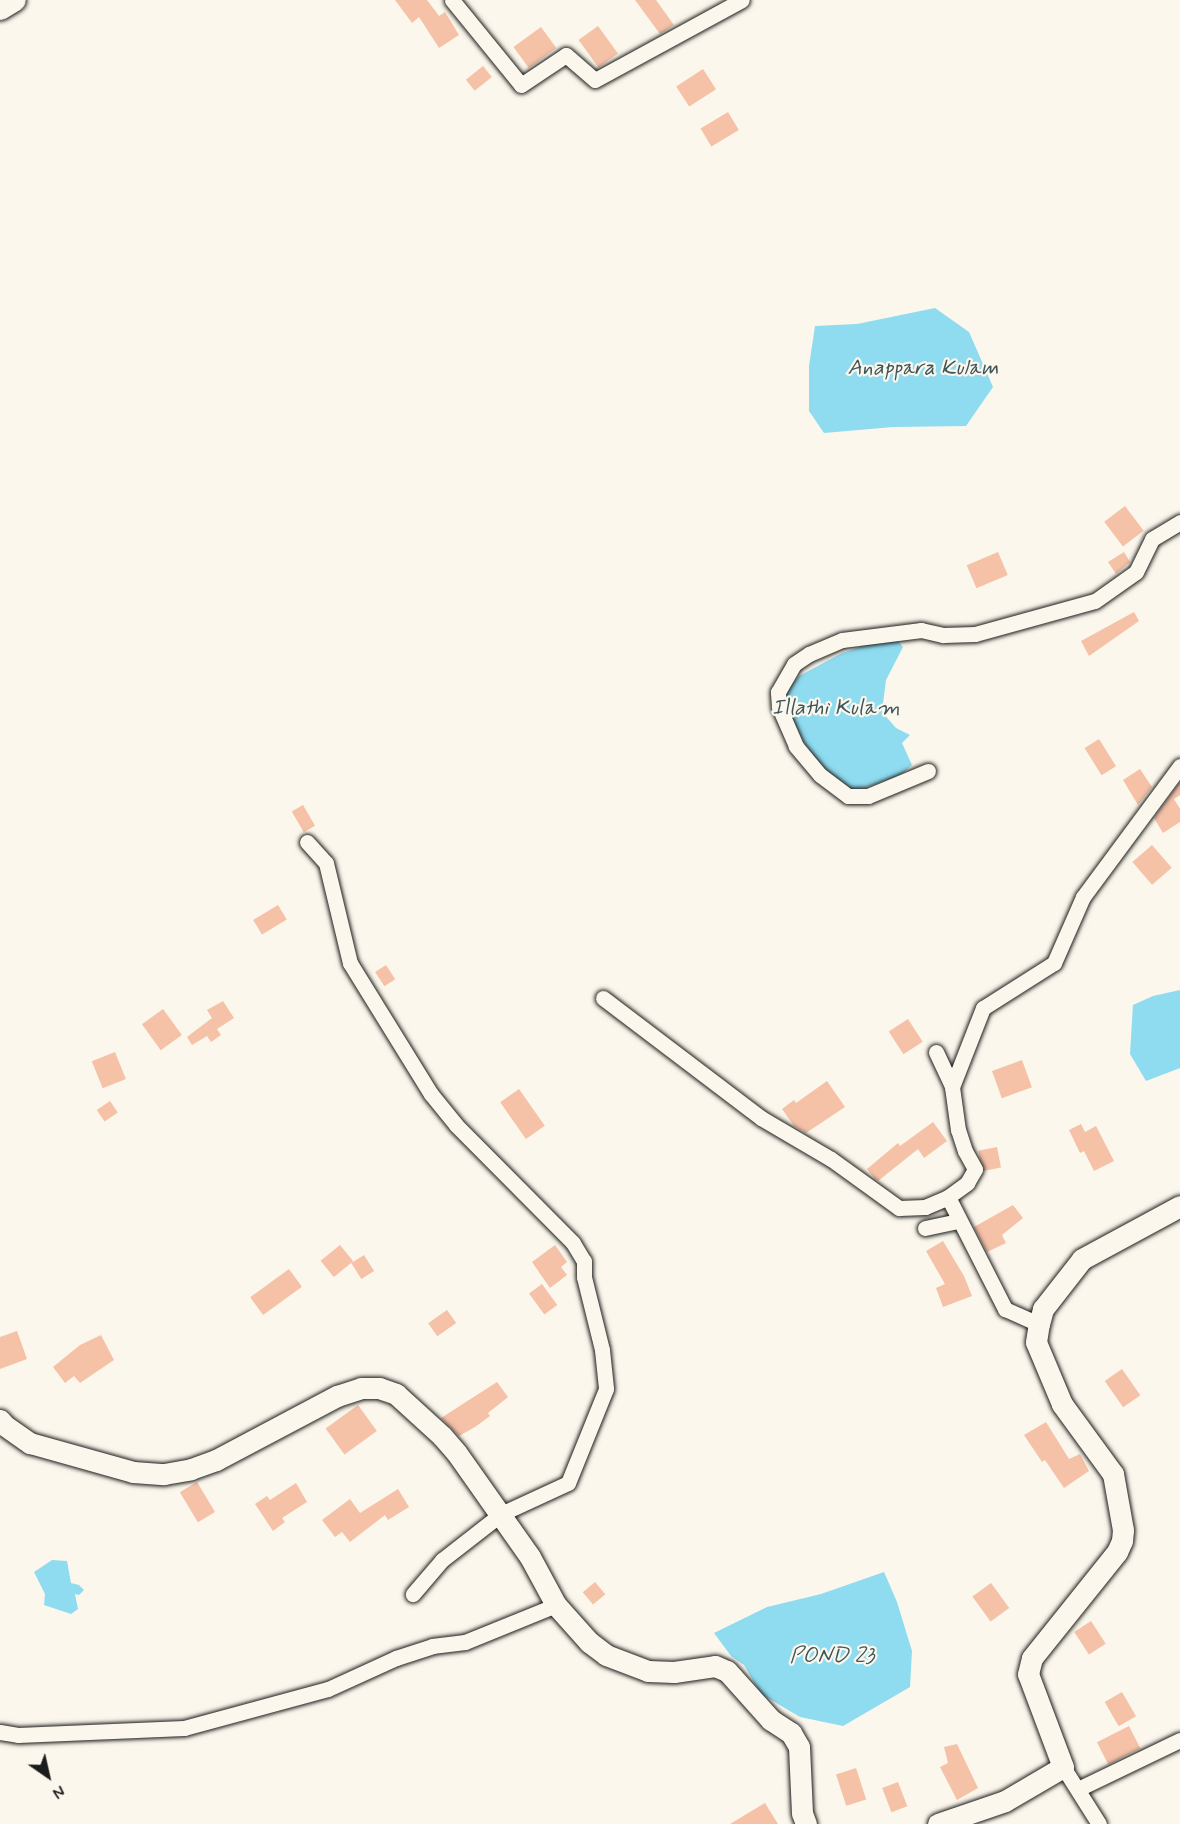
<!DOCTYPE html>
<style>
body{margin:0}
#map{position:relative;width:1180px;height:1824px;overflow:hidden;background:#fbf7ec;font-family:Mynerve,sans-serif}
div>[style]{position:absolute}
.water>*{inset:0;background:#8fdbef}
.building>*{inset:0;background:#f5c1a7;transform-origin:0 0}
.roads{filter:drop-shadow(0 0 2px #1c1c1c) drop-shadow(0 0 2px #1c1c1c)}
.street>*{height:15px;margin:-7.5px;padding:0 7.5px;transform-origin:7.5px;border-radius:7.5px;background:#fbf7ec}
.secondary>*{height:21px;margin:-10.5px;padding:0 10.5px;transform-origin:10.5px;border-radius:10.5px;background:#fbf7ec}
span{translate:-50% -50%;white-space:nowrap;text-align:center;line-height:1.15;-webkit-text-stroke:4.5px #fbf7ec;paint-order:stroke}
.water-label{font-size:22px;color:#3e555b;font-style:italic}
.north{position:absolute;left:18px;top:1746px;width:60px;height:60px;-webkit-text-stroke:4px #fbf7ec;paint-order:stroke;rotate:146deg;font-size:16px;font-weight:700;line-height:24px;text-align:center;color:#1c1c1c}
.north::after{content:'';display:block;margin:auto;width:21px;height:27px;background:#1c1c1c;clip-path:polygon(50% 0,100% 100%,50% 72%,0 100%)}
</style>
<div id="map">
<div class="water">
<div style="clip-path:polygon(935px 308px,969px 332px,993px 387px,966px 426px,893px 427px,824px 433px,809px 411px,809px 366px,815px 326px,857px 324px)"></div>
<div style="clip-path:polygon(894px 636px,903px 647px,886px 680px,882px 712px,896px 728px,910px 735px,902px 743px,912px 765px,901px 775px,850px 793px,817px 761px,777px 703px,799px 676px,842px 653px)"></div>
<div style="clip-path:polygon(1180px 990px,1180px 1068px,1146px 1081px,1130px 1054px,1133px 1005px,1153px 996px)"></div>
<div style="clip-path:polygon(52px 1560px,67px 1561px,71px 1583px,79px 1585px,84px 1590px,79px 1595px,75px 1594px,78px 1609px,71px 1614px,44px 1605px,45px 1594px,34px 1572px)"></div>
<div style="clip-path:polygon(884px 1572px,897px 1602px,912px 1651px,910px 1687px,843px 1726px,800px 1717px,761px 1694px,744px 1665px,731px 1656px,714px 1633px,767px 1607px,821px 1594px)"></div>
</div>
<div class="building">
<div style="clip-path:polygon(395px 0,427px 0,439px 16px,445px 12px,459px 35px,439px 48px,419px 17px,412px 23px)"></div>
<div style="clip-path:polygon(635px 0,656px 0,674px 25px,660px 34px)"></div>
<div style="left:598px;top:26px;width:34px;height:24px;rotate:54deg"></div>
<div style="left:541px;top:27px;width:26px;height:34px;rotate:54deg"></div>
<div style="left:483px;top:66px;width:14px;height:22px;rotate:51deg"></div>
<div style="left:703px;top:69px;width:24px;height:32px;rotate:57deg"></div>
<div style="left:728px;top:112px;width:21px;height:32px;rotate:59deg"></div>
<div style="left:1125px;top:506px;width:31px;height:26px;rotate:53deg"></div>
<div style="left:998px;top:552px;width:25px;height:34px;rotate:67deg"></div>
<div style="clip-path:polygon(1124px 552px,1130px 562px,1116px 574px,1108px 562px)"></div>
<div style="clip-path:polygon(1134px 612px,1139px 621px,1089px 656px,1081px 641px)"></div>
<div style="left:1099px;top:739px;width:32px;height:17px;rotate:58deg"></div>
<div style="clip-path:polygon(1140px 769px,1152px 787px,1138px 805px,1123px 780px)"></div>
<div style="clip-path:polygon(1180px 782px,1180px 795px,1174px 799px,1180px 809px,1180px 822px,1163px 833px,1154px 818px)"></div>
<div style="left:303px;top:805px;width:24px;height:13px;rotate:60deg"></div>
<div style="left:1152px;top:845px;width:30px;height:26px;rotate:49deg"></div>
<div style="left:278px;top:905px;width:17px;height:29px;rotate:59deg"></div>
<div style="left:386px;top:965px;width:17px;height:13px;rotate:57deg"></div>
<div style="clip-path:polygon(223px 1001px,234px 1018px,217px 1029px,221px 1035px,211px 1042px,207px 1036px,192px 1045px,187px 1037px,212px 1018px,207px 1010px)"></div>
<div style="left:163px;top:1009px;width:32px;height:26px;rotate:54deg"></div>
<div style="left:908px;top:1019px;width:27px;height:23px;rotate:57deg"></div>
<div style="left:115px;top:1052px;width:29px;height:25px;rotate:68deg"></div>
<div style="left:1022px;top:1060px;width:29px;height:32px;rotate:70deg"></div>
<div style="clip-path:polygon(827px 1081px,845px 1107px,806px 1133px,794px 1126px,782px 1109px,794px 1100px,796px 1103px)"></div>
<div style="left:519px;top:1089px;width:45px;height:23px;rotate:55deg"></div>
<div style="left:110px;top:1101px;width:14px;height:16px;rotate:56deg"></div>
<div style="clip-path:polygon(933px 1122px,947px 1141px,924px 1158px,918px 1149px,878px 1181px,875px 1179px,867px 1169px,898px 1143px,900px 1146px)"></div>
<div style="clip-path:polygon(1081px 1124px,1085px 1132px,1096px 1126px,1114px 1161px,1094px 1171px,1084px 1151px,1080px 1153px,1069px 1130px)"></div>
<div style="left:997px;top:1147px;width:21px;height:19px;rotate:79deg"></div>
<div style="clip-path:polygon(1013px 1205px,1023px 1218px,1002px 1235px,1006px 1243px,987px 1252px,974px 1227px)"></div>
<div style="clip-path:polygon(943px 1241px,964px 1276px,972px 1296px,943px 1307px,936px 1288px,945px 1284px,926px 1251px)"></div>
<div style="left:340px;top:1245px;width:21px;height:25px;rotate:51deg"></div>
<div style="clip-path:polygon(555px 1245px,567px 1262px,561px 1267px,567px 1275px,550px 1288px,532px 1262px)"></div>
<div style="left:364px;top:1255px;width:19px;height:15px;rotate:58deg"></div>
<div style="left:289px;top:1269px;width:22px;height:48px;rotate:54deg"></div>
<div style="left:542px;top:1284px;width:26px;height:16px;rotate:54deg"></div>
<div style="left:447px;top:1310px;width:16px;height:23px;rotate:55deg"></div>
<div style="clip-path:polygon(17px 1331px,27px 1359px,0 1369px,0 1337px)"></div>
<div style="clip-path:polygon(101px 1335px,114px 1360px,80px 1383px,74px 1376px,65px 1383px,53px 1367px,80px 1345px)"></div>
<div style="left:1122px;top:1369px;width:32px;height:21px;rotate:55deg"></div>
<div style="clip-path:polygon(497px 1382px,508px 1397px,488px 1413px,490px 1416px,475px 1427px,459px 1436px,441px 1418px)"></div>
<div style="left:358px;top:1405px;width:32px;height:40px;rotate:54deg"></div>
<div style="clip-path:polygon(1046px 1422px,1069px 1459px,1080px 1454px,1089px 1471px,1064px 1488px,1045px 1460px,1042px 1462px,1024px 1435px)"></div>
<div style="left:197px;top:1482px;width:35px;height:20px;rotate:59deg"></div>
<div style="clip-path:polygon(296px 1483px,307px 1502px,282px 1518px,285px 1522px,273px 1531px,255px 1504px,267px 1496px,270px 1500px)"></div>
<div style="clip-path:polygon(398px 1489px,409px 1507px,388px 1520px,385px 1515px,350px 1542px,342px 1532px,335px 1537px,322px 1520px,350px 1499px,360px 1513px)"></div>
<div style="left:595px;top:1582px;width:16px;height:16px;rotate:50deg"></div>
<div style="left:991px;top:1583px;width:31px;height:23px;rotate:54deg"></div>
<div style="left:1091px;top:1621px;width:27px;height:20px;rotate:57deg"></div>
<div style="left:1122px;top:1692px;width:28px;height:20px;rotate:60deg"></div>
<div style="left:1129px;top:1726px;width:25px;height:36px;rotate:63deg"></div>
<div style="clip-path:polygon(957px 1744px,978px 1788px,957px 1800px,940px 1767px,948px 1763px,944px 1747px)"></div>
<div style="left:856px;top:1768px;width:33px;height:21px;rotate:72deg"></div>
<div style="left:898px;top:1782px;width:26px;height:17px;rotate:69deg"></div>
<div style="clip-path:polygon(765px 1803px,778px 1824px,730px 1824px)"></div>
</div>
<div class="roads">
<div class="street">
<div style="left:452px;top:0;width:109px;rotate:50.9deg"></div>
<div style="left:521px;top:85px;width:54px;rotate:-33.7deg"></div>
<div style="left:566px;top:55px;width:38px;rotate:41deg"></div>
<div style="left:595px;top:80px;width:167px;rotate:-28.6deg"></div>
<div style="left:928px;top:771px;width:65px;rotate:157.4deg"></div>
<div style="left:868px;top:796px;width:20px;rotate:180deg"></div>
<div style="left:848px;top:796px;width:35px;rotate:-143deg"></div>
<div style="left:820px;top:775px;width:38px;rotate:-130deg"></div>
<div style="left:796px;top:746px;width:43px;rotate:-113.6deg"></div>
<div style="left:779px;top:707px;width:15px;rotate:-94deg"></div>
<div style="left:778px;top:692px;width:32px;rotate:-60deg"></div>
<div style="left:794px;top:664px;width:18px;rotate:-34deg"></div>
<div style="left:809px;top:654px;width:36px;rotate:-23deg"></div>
<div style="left:842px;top:640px;width:80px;rotate:-7.2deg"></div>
<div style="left:921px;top:630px;width:23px;rotate:13deg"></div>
<div style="left:943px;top:635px;width:32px;rotate:-2deg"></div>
<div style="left:975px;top:634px;width:124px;rotate:-15.4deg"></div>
<div style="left:1095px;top:601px;width:50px;rotate:-35.3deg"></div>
<div style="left:1136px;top:572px;width:37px;rotate:-64deg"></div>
<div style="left:1152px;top:539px;width:33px;rotate:-31deg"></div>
<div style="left:307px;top:842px;width:28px;rotate:48deg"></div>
<div style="left:326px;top:863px;width:103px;rotate:76.5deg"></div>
<div style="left:350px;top:963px;width:154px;rotate:58.3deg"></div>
<div style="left:431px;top:1094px;width:40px;rotate:51deg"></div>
<div style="left:456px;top:1125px;width:166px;rotate:45.2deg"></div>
<div style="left:573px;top:1243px;width:21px;rotate:59deg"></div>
<div style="left:584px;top:1261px;width:16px;rotate:90deg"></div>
<div style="left:584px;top:1277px;width:75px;rotate:76.1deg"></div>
<div style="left:602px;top:1350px;width:39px;rotate:84deg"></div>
<div style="left:606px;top:1389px;width:101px;rotate:112deg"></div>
<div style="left:568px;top:1483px;width:74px;rotate:155.2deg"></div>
<div style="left:501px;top:1514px;width:75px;rotate:142.1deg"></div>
<div style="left:442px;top:1560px;width:45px;rotate:130.5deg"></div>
<div style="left:603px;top:998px;width:198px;rotate:37.2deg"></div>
<div style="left:761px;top:1118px;width:81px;rotate:30.4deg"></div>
<div style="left:831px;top:1159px;width:84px;rotate:35.8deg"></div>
<div style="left:899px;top:1208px;width:26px;rotate:-2deg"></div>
<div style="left:925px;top:1207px;width:25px;rotate:-23deg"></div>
<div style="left:948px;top:1197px;width:24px;rotate:-36deg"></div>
<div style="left:967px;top:1183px;width:16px;rotate:-60deg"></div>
<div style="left:975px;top:1169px;width:21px;rotate:-119deg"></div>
<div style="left:965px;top:1151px;width:22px;rotate:-108deg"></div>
<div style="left:958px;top:1130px;width:43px;rotate:-97.9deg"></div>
<div style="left:952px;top:1087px;width:85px;rotate:-68.6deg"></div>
<div style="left:983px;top:1008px;width:84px;rotate:-32.4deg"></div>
<div style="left:1054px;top:963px;width:72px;rotate:-66.3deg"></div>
<div style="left:1083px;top:897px;width:163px;rotate:-53.5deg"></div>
<div style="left:936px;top:1052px;width:38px;rotate:65deg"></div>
<div style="left:948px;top:1197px;width:126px;rotate:63deg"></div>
<div style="left:1005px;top:1309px;width:37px;rotate:24deg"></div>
<div style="left:925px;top:1228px;width:35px;rotate:-12deg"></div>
<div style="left:0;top:1732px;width:18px;rotate:9deg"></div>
<div style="left:18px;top:1735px;width:166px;rotate:-2.4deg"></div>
<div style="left:184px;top:1728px;width:149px;rotate:-15.2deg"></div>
<div style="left:328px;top:1689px;width:75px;rotate:-24.5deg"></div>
<div style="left:396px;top:1658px;width:38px;rotate:-18deg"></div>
<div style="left:432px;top:1646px;width:33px;rotate:-7deg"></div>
<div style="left:465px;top:1642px;width:98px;rotate:-22.1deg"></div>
<div style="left:1063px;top:1767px;width:67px;rotate:57.7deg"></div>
<div style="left:1078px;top:1789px;width:113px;rotate:-25.7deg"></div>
</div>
<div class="secondary">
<div style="left:0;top:9px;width:17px;rotate:-31deg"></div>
<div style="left:0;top:1420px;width:6px;rotate:51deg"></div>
<div style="left:4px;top:1425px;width:32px;rotate:35deg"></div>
<div style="left:30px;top:1443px;width:107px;rotate:15.7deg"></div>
<div style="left:133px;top:1472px;width:31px;rotate:4deg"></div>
<div style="left:164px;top:1474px;width:27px;rotate:-10deg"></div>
<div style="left:191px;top:1469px;width:27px;rotate:-20deg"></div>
<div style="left:216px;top:1460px;width:137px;rotate:-27.9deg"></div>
<div style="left:337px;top:1396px;width:25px;rotate:-18deg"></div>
<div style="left:361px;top:1388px;width:18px"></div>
<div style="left:379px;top:1388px;width:18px;rotate:19deg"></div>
<div style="left:396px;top:1394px;width:62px;rotate:42.4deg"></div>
<div style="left:442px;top:1436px;width:21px;rotate:49deg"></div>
<div style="left:456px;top:1452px;width:128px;rotate:54.8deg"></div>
<div style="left:530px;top:1557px;width:55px;rotate:61.6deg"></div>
<div style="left:556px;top:1605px;width:50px;rotate:48.3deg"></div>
<div style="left:589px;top:1642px;width:21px;rotate:37deg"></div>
<div style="left:606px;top:1655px;width:45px;rotate:20.9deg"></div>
<div style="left:648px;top:1671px;width:26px;rotate:2deg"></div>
<div style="left:674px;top:1672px;width:41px;rotate:-8.3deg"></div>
<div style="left:715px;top:1666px;width:13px;rotate:23deg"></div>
<div style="left:727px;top:1671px;width:66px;rotate:48.1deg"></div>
<div style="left:771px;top:1720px;width:24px;rotate:33deg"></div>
<div style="left:791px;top:1733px;width:16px;rotate:60deg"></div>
<div style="left:799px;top:1747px;width:66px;rotate:87.4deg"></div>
<div style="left:802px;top:1813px;width:12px;rotate:70deg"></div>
<div style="left:938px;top:1824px;width:71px;rotate:-18.9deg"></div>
<div style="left:1005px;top:1801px;width:67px;rotate:-30.4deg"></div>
<div style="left:1063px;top:1767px;width:99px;rotate:-110.6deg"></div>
<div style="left:1028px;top:1674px;width:16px;rotate:-76deg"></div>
<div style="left:1032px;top:1658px;width:136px;rotate:-51.3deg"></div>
<div style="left:1117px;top:1552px;width:12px;rotate:-66deg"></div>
<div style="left:1122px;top:1541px;width:11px;rotate:-85deg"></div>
<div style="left:1123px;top:1530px;width:57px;rotate:-100.1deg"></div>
<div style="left:1113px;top:1474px;width:87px;rotate:-126.1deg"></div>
<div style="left:1062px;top:1404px;width:67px;rotate:-112.8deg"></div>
<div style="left:1036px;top:1342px;width:18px;rotate:-81deg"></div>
<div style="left:1039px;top:1324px;width:16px;rotate:-75deg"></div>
<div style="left:1043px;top:1309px;width:63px;rotate:-52deg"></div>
<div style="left:1082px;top:1259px;width:111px;rotate:-28.4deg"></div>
</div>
</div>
<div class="water-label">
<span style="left:923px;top:369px">Anappara Kulam</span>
<span style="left:836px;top:709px">Illathi Kulam</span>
<span style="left:832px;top:1657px">POND 23</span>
</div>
<div class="north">N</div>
</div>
